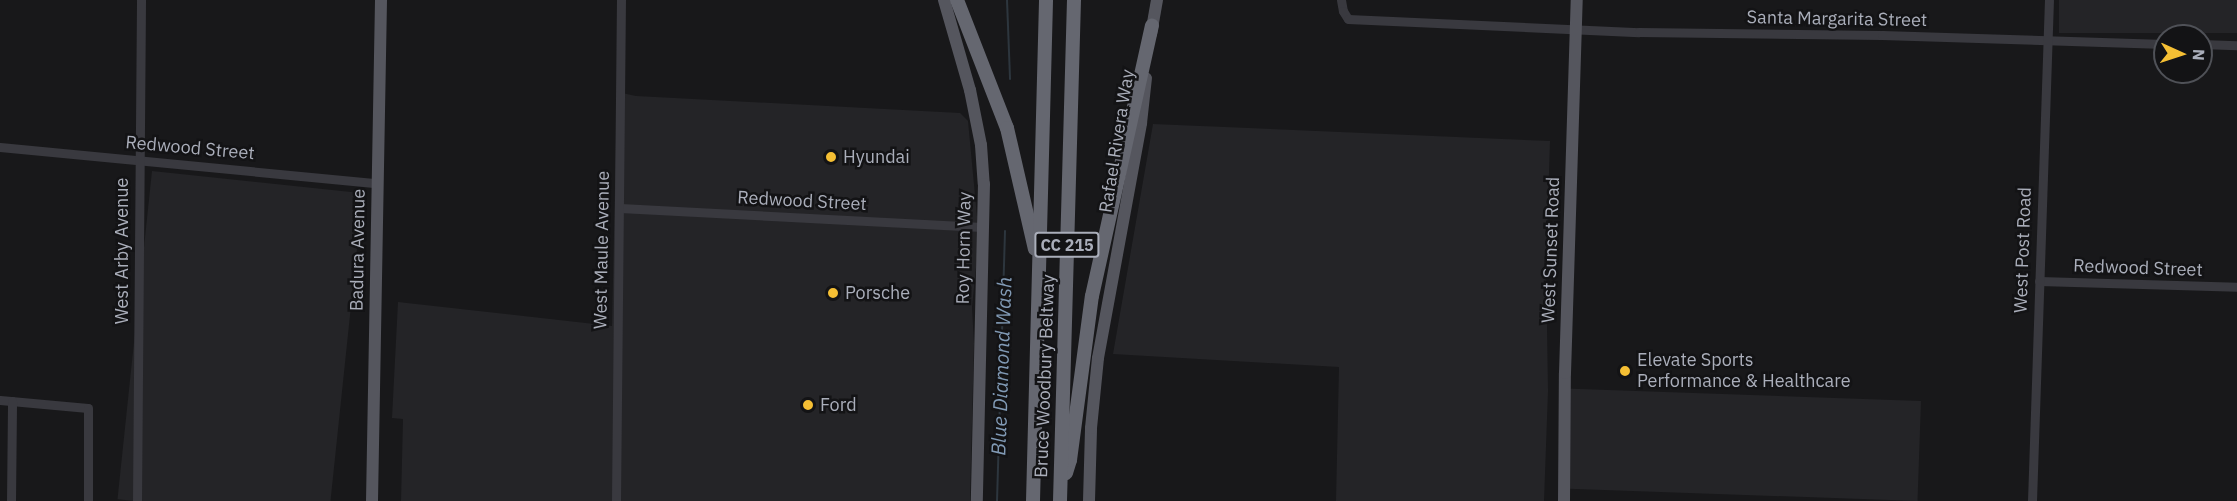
<!DOCTYPE html>
<style>
body{margin:0}
#map{position:relative;width:2237px;height:501px;overflow:hidden;background:#18181a;font-family:"IBM Plex Sans",sans-serif}
div>[style]{position:absolute}
.built>*{inset:0;background:#242427;transform-origin:0 0}
.stream>*{height:2px;margin:-1px;padding:0 1px;transform-origin:1px;border-radius:1px;background:#2d363e}
.minor>*{height:9px;margin:-4.5px;padding:0 4.5px;transform-origin:4.5px;border-radius:4.5px;background:#39393f}
.major>*{height:12px;margin:-6px;padding:0 6px;transform-origin:6px;border-radius:6px;background:#55565e}
.highway>*{height:14px;margin:-7px;padding:0 7px;transform-origin:7px;border-radius:7px;background:#656770}
.dots>*{width:16px;height:16px;translate:-50% -50%;box-sizing:border-box;border:3px solid #131315;border-radius:50%}
span{translate:-50% -50%;white-space:nowrap;text-align:center;line-height:1.15;-webkit-text-stroke:5px #131315;paint-order:stroke}
.shield-label span{padding:2px 4px;background:#131315;border:2px solid;border-radius:4px;-webkit-text-stroke-width:0}
.shield-label{font-size:16px;color:#aaaeba;font-weight:700}
.street-label{font-size:18px;color:#aaaeba}
.poi-label{font-size:18px;color:#aaaeba}
.left{translate:0 -50%;text-align:left}
.water-label{font-size:20px;color:#819ab5;font-style:italic}
.north{position:absolute;left:2153px;top:24px;width:60px;height:60px;box-sizing:border-box;background:#131315;border:2px solid #4f5157;border-radius:50%;rotate:93deg;font-size:16px;font-weight:700;line-height:24px;text-align:center;color:#aaaeba}
.north::after{content:'';display:block;margin:auto;width:21px;height:27px;background:#f5bf34;clip-path:polygon(50% 0,100% 100%,50% 72%,0 100%)}
</style>
<div id="map">
<div class="built">
<div style="left:2059px;top:0;width:178px;height:33px"></div>
<div style="clip-path:polygon(617px 92px,636px 96px,960px 113px,968px 121px,979px 238px,972px 307px,974px 343px,970px 501px,401px 501px,403px 419px,392px 418px,398px 302px,612px 326px)"></div>
<div style="clip-path:polygon(1153px 124px,1550px 141px,1546px 265px,1548px 391px,1544px 501px,1336px 501px,1339px 367px,1113px 354px)"></div>
<div style="left:152px;top:171px;width:212px;height:330px;rotate:6deg"></div>
<div style="left:1921px;top:401px;width:100px;height:356px;rotate:92deg"></div>
</div>
<div class="stream">
<div style="left:1007px;top:0;width:79px;rotate:87.8deg"></div>
<div style="left:997px;top:501px;width:270px;rotate:-88.3deg"></div>
</div>
<div class="minor">
<div style="left:1341px;top:0;width:11px;rotate:80deg"></div>
<div style="left:1343px;top:11px;width:9px;rotate:58deg"></div>
<div style="left:1348px;top:19px;width:291px;rotate:2.6deg"></div>
<div style="left:1639px;top:32px;width:243px;rotate:0.7deg"></div>
<div style="left:1882px;top:35px;width:283px;rotate:1.8deg"></div>
<div style="left:2201px;top:44px;width:36px;rotate:2deg"></div>
<div style="left:0;top:147px;width:378px;rotate:5.5deg"></div>
<div style="left:620px;top:208px;width:362px;rotate:3deg"></div>
<div style="left:2039px;top:281px;width:198px;rotate:1.7deg"></div>
<div style="left:0;top:400px;width:88px;rotate:5.2deg"></div>
<div style="left:88px;top:408px;width:93px;rotate:90deg"></div>
<div style="left:11px;top:501px;width:100px;rotate:-89.4deg"></div>
<div style="left:137px;top:501px;width:501px;rotate:-89.54deg"></div>
<div style="left:616px;top:501px;width:501px;rotate:-89.43deg"></div>
<div style="left:2032px;top:501px;width:501px;rotate:-88.06deg"></div>
</div>
<div class="major">
<div style="left:944px;top:0;width:94px;rotate:73.9deg"></div>
<div style="left:970px;top:90px;width:56px;rotate:78.7deg"></div>
<div style="left:981px;top:145px;width:39px;rotate:86deg"></div>
<div style="left:984px;top:184px;width:317px;rotate:91.3deg"></div>
<div style="left:1151px;top:34px;width:35px;rotate:-80deg"></div>
<div style="left:372px;top:501px;width:501px;rotate:-88.97deg"></div>
<div style="left:1089px;top:501px;width:73px;rotate:-88.4deg"></div>
<div style="left:1091px;top:428px;width:70px;rotate:-84.3deg"></div>
<div style="left:1098px;top:358px;width:239px;rotate:-79.6deg"></div>
<div style="left:1141px;top:123px;width:45px;rotate:-83.7deg"></div>
<div style="left:1564px;top:501px;width:128px;rotate:-89.6deg"></div>
<div style="left:1565px;top:373px;width:373px;rotate:-88.2deg"></div>
</div>
<div class="highway">
<div style="left:957px;top:0;width:137px;rotate:68.7deg"></div>
<div style="left:1007px;top:128px;width:124px;rotate:77deg"></div>
<div style="left:1066px;top:473px;width:14px;rotate:-73deg"></div>
<div style="left:1070px;top:460px;width:165px;rotate:-82.4deg"></div>
<div style="left:1092px;top:296px;width:277px;rotate:-77.5deg"></div>
<div style="left:1033px;top:501px;width:501px;rotate:-88.51deg"></div>
<div style="left:1060px;top:501px;width:501px;rotate:-88.4deg"></div>
</div>
<div class="dots">
<div style="left:831px;top:157px;background:#f5bf34"></div>
<div style="left:833px;top:293px;background:#f5bf34"></div>
<div style="left:1625px;top:371px;background:#f5bf34"></div>
<div style="left:808px;top:405px;background:#f5bf34"></div>
</div>
<div class="shield-label">
<span style="left:1067px;top:245px">CC 215</span>
</div>
<div class="street-label">
<span style="left:1837px;top:19px;rotate:1deg">Santa Margarita Street</span>
<span style="left:1117px;top:141px;rotate:-81deg">Rafael Rivera Way</span>
<span style="left:190px;top:148px;rotate:5deg">Redwood Street</span>
<span style="left:802px;top:201px;rotate:3deg">Redwood Street</span>
<span style="left:964px;top:248px;rotate:-89deg">Roy Horn Way</span>
<span style="left:358px;top:250px;rotate:-89deg">Badura Avenue</span>
<span style="left:602px;top:250px;rotate:-89deg">West Maule Avenue</span>
<span style="left:1551px;top:250px;rotate:-88deg">West Sunset Road</span>
<span style="left:2023px;top:250px;rotate:-88deg">West Post Road</span>
<span style="left:122px;top:251px;rotate:-90deg">West Arby Avenue</span>
<span style="left:2138px;top:268px;rotate:2deg">Redwood Street</span>
<span style="left:1045px;top:376px;rotate:-88deg">Bruce Woodbury Beltway</span>
</div>
<div class="poi-label">
<span class="left" style="left:843px;top:157px">Hyundai</span>
<span class="left" style="left:845px;top:293px">Porsche</span>
<span class="left" style="left:1637px;top:371px">Elevate Sports<br>Performance &amp; Healthcare</span>
<span class="left" style="left:820px;top:405px">Ford</span>
</div>
<div class="water-label">
<span style="left:1001px;top:366px;rotate:-88deg">Blue Diamond Wash</span>
</div>
<div class="north">N</div>
</div>
